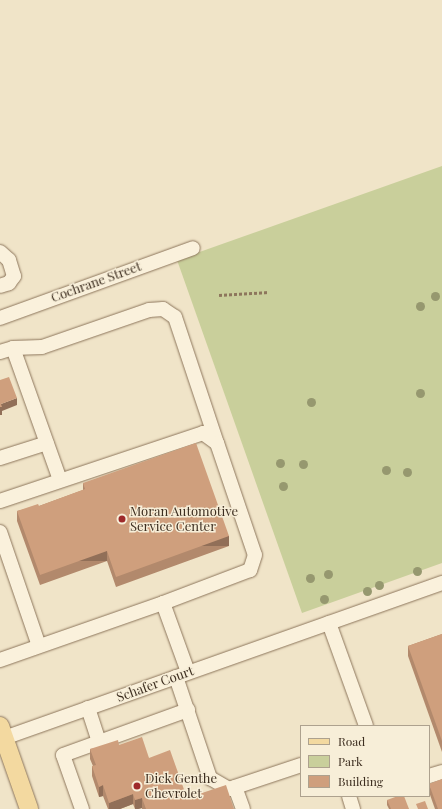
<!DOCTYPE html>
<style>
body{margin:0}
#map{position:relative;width:442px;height:809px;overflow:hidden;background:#f0e4c8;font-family:"Playfair Display",serif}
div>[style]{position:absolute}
.green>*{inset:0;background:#c9cf9b}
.path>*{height:2.5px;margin-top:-1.25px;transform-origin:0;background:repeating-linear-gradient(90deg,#8d765c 0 3px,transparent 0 5px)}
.roads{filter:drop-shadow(0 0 1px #8d765c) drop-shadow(0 0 1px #8d765c)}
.minor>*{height:14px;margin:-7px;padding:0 7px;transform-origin:7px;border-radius:7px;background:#faf1dc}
.major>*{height:18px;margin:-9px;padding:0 9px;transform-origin:9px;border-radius:9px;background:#f3d9a0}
.trees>*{width:9px;height:9px;margin:-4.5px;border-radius:50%;background:#96986f}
.wall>*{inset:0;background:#b2896c}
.shaded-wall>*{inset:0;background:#916f58;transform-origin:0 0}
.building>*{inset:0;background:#cf9f7d}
.dots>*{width:11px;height:11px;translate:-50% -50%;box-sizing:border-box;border:2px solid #f7eed8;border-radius:50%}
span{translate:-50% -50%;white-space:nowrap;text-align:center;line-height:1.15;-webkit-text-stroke:3px #f7eed8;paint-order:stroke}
.street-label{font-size:13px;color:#3d2e20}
.poi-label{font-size:13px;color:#3d2e20}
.left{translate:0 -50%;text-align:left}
.legend{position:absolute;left:300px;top:725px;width:130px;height:72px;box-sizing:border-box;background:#f7eed8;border:1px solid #ada18e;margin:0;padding:5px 7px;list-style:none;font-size:12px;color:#3d2e20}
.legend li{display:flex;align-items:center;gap:8px;height:20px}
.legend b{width:20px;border:1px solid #ada18e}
</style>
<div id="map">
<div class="green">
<div style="clip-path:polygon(442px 166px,442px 563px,302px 613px,177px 260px)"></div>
</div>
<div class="path">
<div style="left:219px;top:295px;width:50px;rotate:-3.4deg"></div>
</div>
<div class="roads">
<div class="minor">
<div style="left:0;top:252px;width:12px;rotate:42deg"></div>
<div style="left:9px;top:260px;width:17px;rotate:73deg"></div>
<div style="left:14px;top:276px;width:9px;rotate:126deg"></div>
<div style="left:9px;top:283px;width:9px;rotate:162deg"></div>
<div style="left:0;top:318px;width:205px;rotate:-19.9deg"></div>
<div style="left:0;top:352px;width:14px;rotate:-17deg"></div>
<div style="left:0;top:458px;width:49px;rotate:-17.7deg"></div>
<div style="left:60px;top:480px;width:140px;rotate:-109.6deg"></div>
<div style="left:13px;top:348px;width:29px;rotate:-2deg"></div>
<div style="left:42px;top:347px;width:113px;rotate:-19.1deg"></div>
<div style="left:149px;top:310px;width:14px;rotate:-4deg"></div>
<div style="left:163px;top:309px;width:14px;rotate:34deg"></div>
<div style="left:175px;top:317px;width:133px;rotate:71.6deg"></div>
<div style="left:0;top:501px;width:214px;rotate:-18.5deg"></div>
<div style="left:203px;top:433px;width:17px;rotate:36deg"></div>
<div style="left:217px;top:443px;width:118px;rotate:71.3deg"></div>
<div style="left:255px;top:555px;width:16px;rotate:108deg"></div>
<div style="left:250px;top:570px;width:93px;rotate:159.2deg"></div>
<div style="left:163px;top:603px;width:173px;rotate:160.7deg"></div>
<div style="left:0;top:532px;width:120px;rotate:71.1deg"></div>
<div style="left:163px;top:603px;width:73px;rotate:70.1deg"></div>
<div style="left:329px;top:623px;width:109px;rotate:70.2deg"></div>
<div style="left:176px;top:677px;width:107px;rotate:71.4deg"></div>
<div style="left:210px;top:778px;width:22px;rotate:30deg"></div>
<div style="left:229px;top:789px;width:76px;rotate:-18.4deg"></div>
<div style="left:88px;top:708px;width:36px;rotate:72deg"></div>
<div style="left:4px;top:738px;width:465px;rotate:-19.5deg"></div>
<div style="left:429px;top:776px;width:14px;rotate:-17deg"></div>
<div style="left:235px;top:787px;width:23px;rotate:70deg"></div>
<div style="left:349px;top:796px;width:14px;rotate:73deg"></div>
<div style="left:82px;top:809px;width:57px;rotate:-109.4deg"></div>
<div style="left:63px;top:755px;width:133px;rotate:-19.8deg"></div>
</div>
<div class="major">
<div style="left:0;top:726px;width:88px;rotate:70.7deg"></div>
</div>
</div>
<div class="trees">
<div style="left:435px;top:296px"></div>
<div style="left:420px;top:306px"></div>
<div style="left:420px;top:393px"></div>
<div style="left:311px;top:402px"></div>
<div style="left:280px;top:463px"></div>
<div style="left:303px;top:464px"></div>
<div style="left:386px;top:470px"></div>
<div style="left:407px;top:472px"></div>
<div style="left:283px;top:486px"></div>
<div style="left:417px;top:571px"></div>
<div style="left:328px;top:574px"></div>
<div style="left:310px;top:578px"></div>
<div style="left:379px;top:585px"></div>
<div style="left:367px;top:591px"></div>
<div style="left:324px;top:599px"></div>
</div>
<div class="wall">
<div style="clip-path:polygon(83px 483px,229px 546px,116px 587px,107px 561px,40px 585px,17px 521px,17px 511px,39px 506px,83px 490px)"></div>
<div style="clip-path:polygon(442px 634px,442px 752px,408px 656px,408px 646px)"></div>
<div style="clip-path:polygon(119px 745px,149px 758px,187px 798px,234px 809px,142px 809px,142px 808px,138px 809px,135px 809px,133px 804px,120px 809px,108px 809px,103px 796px,99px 797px,92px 776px,92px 766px,93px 766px,90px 759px,90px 749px)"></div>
<div style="clip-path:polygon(429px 784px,442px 809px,435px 809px,429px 792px)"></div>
<div style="clip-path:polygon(387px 800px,409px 809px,389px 809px,387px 805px)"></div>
</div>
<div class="shaded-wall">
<div style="clip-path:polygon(17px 398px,17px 405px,2px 411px,2px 415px,0 415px,0 407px,1px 404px)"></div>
<div style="left:229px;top:536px;width:10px;height:120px;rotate:90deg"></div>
<div style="left:107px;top:551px;width:10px;height:71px;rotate:90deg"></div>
<div style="clip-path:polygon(103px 785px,103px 796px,99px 797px,99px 787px)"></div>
<div style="clip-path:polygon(133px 794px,133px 804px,120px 809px,109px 809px,109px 803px)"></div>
<div style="clip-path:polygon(142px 798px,142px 808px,138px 809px,135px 809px,135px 800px)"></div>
</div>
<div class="building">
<div style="clip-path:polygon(9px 377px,17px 398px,1px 404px,2px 407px,0 407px,0 380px)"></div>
<div style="clip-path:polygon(196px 443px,229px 536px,116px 577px,107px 551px,40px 575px,17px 511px,38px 504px,39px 506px,85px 489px,83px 483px)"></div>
<div style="clip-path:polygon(442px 634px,442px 741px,408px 646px)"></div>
<div style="clip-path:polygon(142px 737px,149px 758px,170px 750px,187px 798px,226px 785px,234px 809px,146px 809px,142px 798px,135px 800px,133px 794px,109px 803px,103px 785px,99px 787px,92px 766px,96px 765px,90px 749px,118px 740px,119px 745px)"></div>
<div style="clip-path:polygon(442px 779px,442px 809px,438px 809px,429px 784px)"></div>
<div style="clip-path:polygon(398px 796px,404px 796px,409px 809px,391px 809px,387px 800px)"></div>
<div style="clip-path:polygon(425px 801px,428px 809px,418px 809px,416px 804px)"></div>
</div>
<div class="dots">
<div style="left:122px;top:519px;background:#9e2a2b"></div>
<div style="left:137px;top:786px;background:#9e2a2b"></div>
</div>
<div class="street-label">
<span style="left:96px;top:282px;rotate:-20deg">Cochrane Street</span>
<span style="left:155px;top:684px;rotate:-20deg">Schafer Court</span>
</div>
<div class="poi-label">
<span class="left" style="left:130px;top:519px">Moran Automotive<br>Service Center</span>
<span class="left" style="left:145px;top:786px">Dick Genthe<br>Chevrolet</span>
</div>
<ul class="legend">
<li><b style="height:5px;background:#f3d9a0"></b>Road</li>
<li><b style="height:11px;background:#c9cf9b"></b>Park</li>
<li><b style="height:11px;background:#cf9f7d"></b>Building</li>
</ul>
</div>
